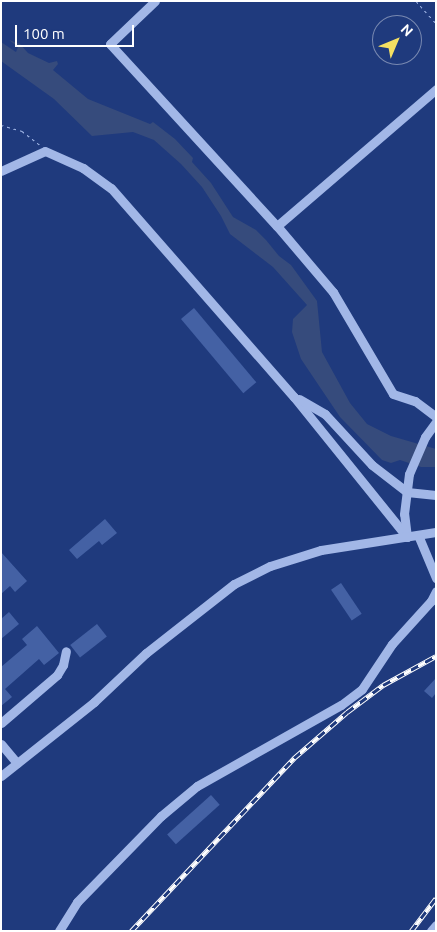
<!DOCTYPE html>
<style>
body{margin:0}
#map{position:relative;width:437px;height:932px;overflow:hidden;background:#1f3a7d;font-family:Ubuntu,sans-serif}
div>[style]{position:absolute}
.water>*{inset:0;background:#364b7c}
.building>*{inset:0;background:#4461a4;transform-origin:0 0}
.path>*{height:1px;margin-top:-0.5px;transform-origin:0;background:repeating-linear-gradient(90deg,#a2b7e7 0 2.5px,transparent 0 6.5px)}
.minor>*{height:9px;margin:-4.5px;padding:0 4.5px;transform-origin:4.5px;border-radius:4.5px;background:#a2b7e7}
.rail>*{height:4.5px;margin-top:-2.25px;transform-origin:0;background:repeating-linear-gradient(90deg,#1f3a7d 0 8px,#fff 0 16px);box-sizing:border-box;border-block:1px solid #fff}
span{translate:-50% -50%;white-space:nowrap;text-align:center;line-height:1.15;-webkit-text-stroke:4px #1f3a7d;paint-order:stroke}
.frame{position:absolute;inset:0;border:2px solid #fff;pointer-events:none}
.north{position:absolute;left:372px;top:15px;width:50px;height:50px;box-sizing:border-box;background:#1f3a7d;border:1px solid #7989b1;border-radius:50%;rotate:45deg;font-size:14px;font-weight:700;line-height:20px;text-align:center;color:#fff}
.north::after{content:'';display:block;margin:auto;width:18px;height:22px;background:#f5e062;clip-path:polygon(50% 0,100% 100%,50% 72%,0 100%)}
.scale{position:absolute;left:15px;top:25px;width:119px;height:22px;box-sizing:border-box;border:2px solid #fff;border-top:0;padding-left:6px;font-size:15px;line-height:18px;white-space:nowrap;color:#fff;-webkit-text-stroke:4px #1f3a7d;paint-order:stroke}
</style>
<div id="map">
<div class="water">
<div style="clip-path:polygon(9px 40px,20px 44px,28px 53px,49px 63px,57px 61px,58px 64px,53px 70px,88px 99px,150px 124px,153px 122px,175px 139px,193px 158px,192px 162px,211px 183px,233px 217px,256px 230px,266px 240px,279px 256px,291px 265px,317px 301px,322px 352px,350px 403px,367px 424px,391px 436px,436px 449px,436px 467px,421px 467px,400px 460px,391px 463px,382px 460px,340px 417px,301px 359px,292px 332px,293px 319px,307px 305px,273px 267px,230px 234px,221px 216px,202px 187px,181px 164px,154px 140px,133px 132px,92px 136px,54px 99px,1px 61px,1px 42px,16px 52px,18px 47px)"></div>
</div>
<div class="building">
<div style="left:194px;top:308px;width:97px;height:17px;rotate:50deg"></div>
<div style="clip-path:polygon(105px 519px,117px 533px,102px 545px,99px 541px,77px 559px,69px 550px)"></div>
<div style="clip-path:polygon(1px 552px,27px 581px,15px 592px,10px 586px,1px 594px)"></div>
<div style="left:341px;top:583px;width:37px;height:12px;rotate:56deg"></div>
<div style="clip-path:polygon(9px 612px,19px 624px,1px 639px,1px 619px)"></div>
<div style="left:97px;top:624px;width:16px;height:34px;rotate:52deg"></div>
<div style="clip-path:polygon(37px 626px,59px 653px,44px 665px,39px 659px,5px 689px,12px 697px,1px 706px,1px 667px,27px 645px,22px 639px)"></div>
<div style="clip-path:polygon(436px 678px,436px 693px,432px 698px,424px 691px)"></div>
<div style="left:211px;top:795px;width:13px;height:59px;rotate:48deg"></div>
</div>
<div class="path">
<div style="left:416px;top:1px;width:30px;rotate:48deg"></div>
<div style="left:1px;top:125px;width:22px;rotate:16deg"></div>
<div style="left:22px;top:131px;width:23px;rotate:38deg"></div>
</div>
<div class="minor">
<div style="left:155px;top:1px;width:62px;rotate:136.3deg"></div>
<div style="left:110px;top:44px;width:247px;rotate:47.5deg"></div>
<div style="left:277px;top:226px;width:87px;rotate:49.7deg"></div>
<div style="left:333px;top:292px;width:118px;rotate:59.5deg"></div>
<div style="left:393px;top:394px;width:23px;rotate:18deg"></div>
<div style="left:415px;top:401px;width:26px;rotate:37deg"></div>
<div style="left:1px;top:171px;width:48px;rotate:-24.4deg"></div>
<div style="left:45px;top:151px;width:42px;rotate:24.1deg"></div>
<div style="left:83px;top:168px;width:34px;rotate:36deg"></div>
<div style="left:111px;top:188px;width:278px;rotate:48.8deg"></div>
<div style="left:294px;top:397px;width:180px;rotate:51.1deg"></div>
<div style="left:277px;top:226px;width:210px;rotate:-40.7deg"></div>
<div style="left:299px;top:399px;width:30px;rotate:30deg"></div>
<div style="left:325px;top:414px;width:69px;rotate:47.3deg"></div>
<div style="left:372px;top:465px;width:44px;rotate:37.6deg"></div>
<div style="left:407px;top:492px;width:29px;rotate:6deg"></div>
<div style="left:418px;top:535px;width:47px;rotate:67.3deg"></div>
<div style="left:407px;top:537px;width:23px;rotate:-97deg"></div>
<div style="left:404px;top:514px;width:40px;rotate:-82.9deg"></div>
<div style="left:409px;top:474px;width:40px;rotate:-66.6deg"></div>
<div style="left:425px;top:437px;width:19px;rotate:-54deg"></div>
<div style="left:1px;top:723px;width:74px;rotate:-40.6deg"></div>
<div style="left:57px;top:675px;width:12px;rotate:-59deg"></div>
<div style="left:63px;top:665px;width:14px;rotate:-78deg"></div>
<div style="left:1px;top:744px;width:25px;rotate:50deg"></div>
<div style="left:1px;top:776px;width:119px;rotate:-38.5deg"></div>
<div style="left:94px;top:702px;width:71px;rotate:-43.3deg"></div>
<div style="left:146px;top:653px;width:112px;rotate:-38.1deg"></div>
<div style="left:234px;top:584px;width:40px;rotate:-26.6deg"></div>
<div style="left:270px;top:566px;width:53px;rotate:-17.4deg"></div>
<div style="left:321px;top:550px;width:116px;rotate:-8.9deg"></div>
<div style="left:59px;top:931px;width:34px;rotate:-58deg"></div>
<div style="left:77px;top:902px;width:120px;rotate:-45.7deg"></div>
<div style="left:161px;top:816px;width:47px;rotate:-39.8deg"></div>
<div style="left:197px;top:786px;width:165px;rotate:-29.4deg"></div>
<div style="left:341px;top:705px;width:26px;rotate:-37deg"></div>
<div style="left:362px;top:689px;width:54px;rotate:-56.3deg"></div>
<div style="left:392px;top:644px;width:58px;rotate:-47.8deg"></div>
<div style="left:431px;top:601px;width:11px;rotate:-63deg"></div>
<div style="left:431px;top:931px;width:8px;rotate:-50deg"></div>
</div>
<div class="rail">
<div style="left:131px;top:931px;width:238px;rotate:-46.7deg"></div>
<div style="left:294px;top:758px;width:70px;rotate:-41deg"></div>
<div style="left:347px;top:712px;width:45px;rotate:-36.9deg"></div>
<div style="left:383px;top:685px;width:60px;rotate:-28.7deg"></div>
<div style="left:411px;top:931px;width:41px;rotate:-52.9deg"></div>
</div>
<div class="frame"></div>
<div class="north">N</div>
<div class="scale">100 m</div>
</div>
